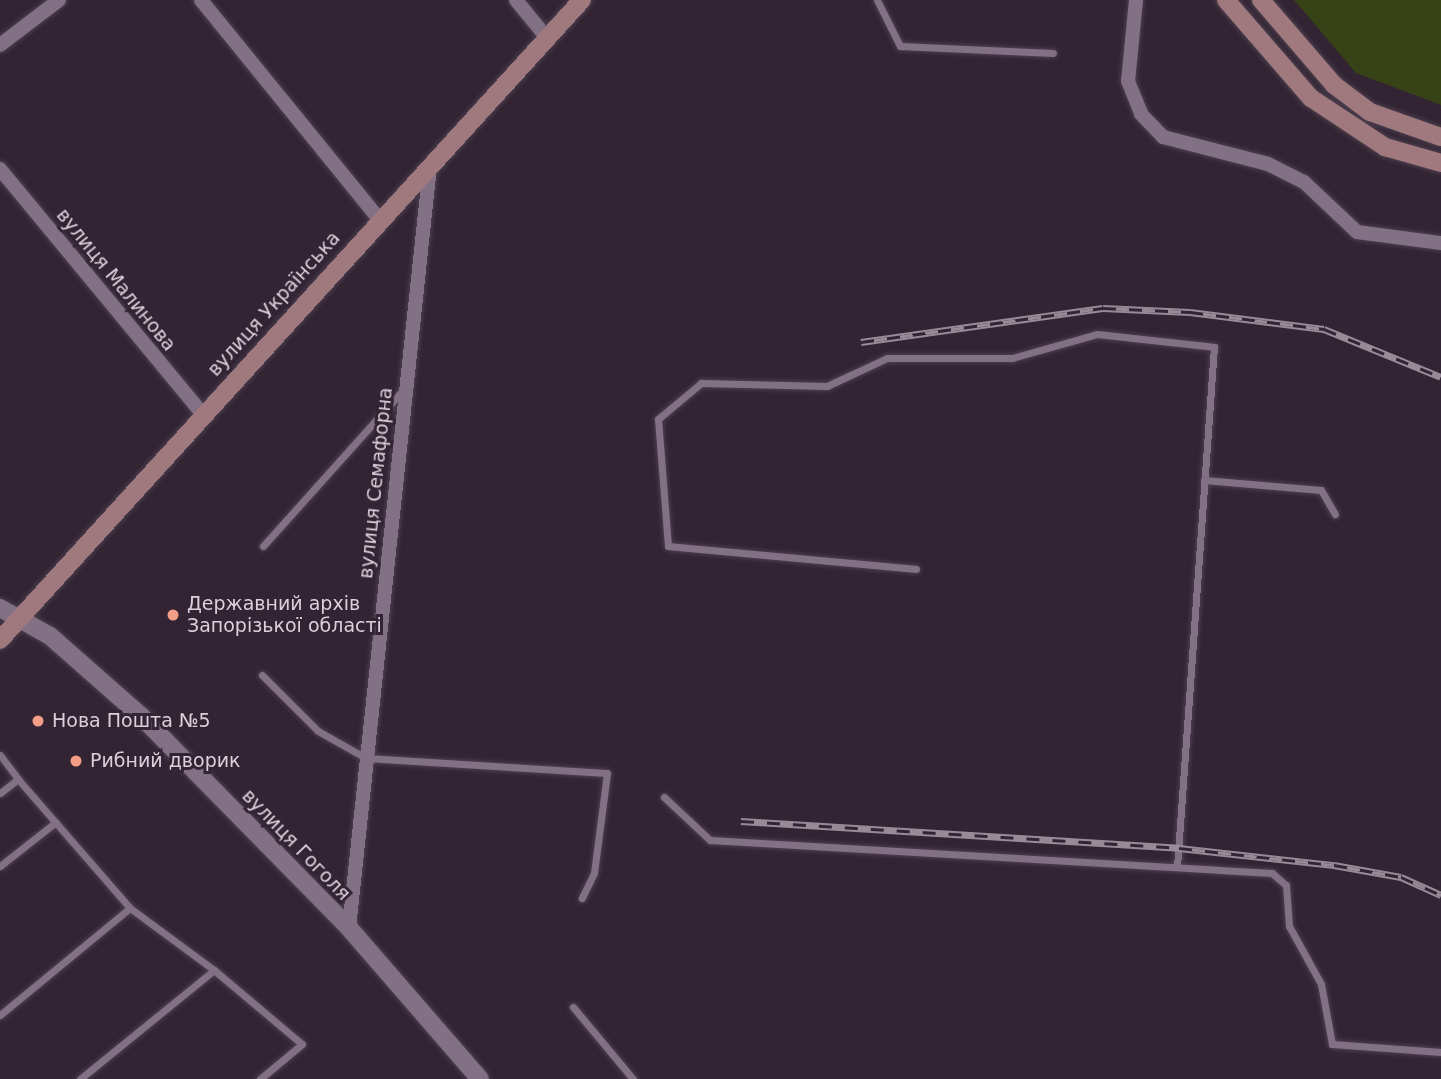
<!DOCTYPE html>
<meta charset="utf-8">
<style>
body{margin:0}
#map{position:relative;width:1441px;height:1079px;overflow:hidden;background:#332434;font-family:"DejaVu Sans",sans-serif}
div>[style]{position:absolute}
.green>*{inset:0;background:#374217}
.roads{filter:drop-shadow(0 0 2px #4c404e) drop-shadow(0 0 2px #4c404e)}
.service>*{height:7px;margin:-3.5px;padding:0 3.5px;transform-origin:3.5px;border-radius:3.5px;background:#827184}
.minor>*{height:14px;margin:-7px;padding:0 7px;transform-origin:7px;border-radius:7px;background:#827184}
.tertiary>*{height:18px;margin:-9px;padding:0 9px;transform-origin:9px;border-radius:9px;background:#827184}
.secondary>*{height:18px;margin:-9px;padding:0 9px;transform-origin:9px;border-radius:9px;background:#9f797e}
.rail>*{height:7px;margin-top:-3.5px;transform-origin:0;background:repeating-linear-gradient(90deg,#332434 0 13px,#978b98 0 26px);box-sizing:border-box;border-block:2px solid #978b98}
.dots>*{width:19px;height:19px;translate:-50% -50%;box-sizing:border-box;border:4px solid #332434;border-radius:50%}
span{translate:-50% -50%;white-space:nowrap;text-align:center;line-height:1.15;-webkit-text-stroke:6px #332434;paint-order:stroke}
.street-label{font-size:19px;color:#dad1db}
.poi-label{font-size:19px;color:#dad1db}
.left{translate:0 -50%;text-align:left}
</style>
<div id="map">
<div class="green">
<div style="clip-path:polygon(1294px 0,1441px 0,1441px 105px,1356px 73px)"></div>
</div>
<div class="roads">
<div class="service">
<div style="left:877px;top:0;width:51px;rotate:63.4deg"></div>
<div style="left:900px;top:46px;width:153px;rotate:2.6deg"></div>
<div style="left:1204px;top:480px;width:117px;rotate:4.9deg"></div>
<div style="left:1321px;top:490px;width:28px;rotate:60deg"></div>
<div style="left:263px;top:546px;width:210px;rotate:-48.1deg"></div>
<div style="left:916px;top:569px;width:249px;rotate:-174.7deg"></div>
<div style="left:668px;top:546px;width:127px;rotate:-94.5deg"></div>
<div style="left:658px;top:419px;width:56px;rotate:-39.9deg"></div>
<div style="left:701px;top:383px;width:126px;rotate:1.4deg"></div>
<div style="left:827px;top:386px;width:66px;rotate:-25deg"></div>
<div style="left:887px;top:358px;width:125px"></div>
<div style="left:1012px;top:358px;width:88px;rotate:-15.8deg"></div>
<div style="left:1097px;top:334px;width:118px;rotate:6.3deg"></div>
<div style="left:1214px;top:347px;width:521px;rotate:94.07deg"></div>
<div style="left:262px;top:675px;width:79px;rotate:45deg"></div>
<div style="left:318px;top:731px;width:55px;rotate:29.4deg"></div>
<div style="left:366px;top:758px;width:241px;rotate:3.6deg"></div>
<div style="left:607px;top:773px;width:101px;rotate:97.4deg"></div>
<div style="left:594px;top:873px;width:28px;rotate:116deg"></div>
<div style="left:0;top:755px;width:30px;rotate:53deg"></div>
<div style="left:18px;top:779px;width:23px;rotate:142deg"></div>
<div style="left:664px;top:797px;width:63px;rotate:43.1deg"></div>
<div style="left:710px;top:840px;width:563px;rotate:3.36deg"></div>
<div style="left:1272px;top:873px;width:18px;rotate:41deg"></div>
<div style="left:1286px;top:885px;width:41px;rotate:85.8deg"></div>
<div style="left:1289px;top:926px;width:66px;rotate:61.1deg"></div>
<div style="left:1321px;top:984px;width:61px;rotate:79.6deg"></div>
<div style="left:1332px;top:1044px;width:109px;rotate:4.2deg"></div>
<div style="left:0;top:866px;width:71px;rotate:-38.2deg"></div>
<div style="left:214px;top:970px;width:115px;rotate:40.1deg"></div>
<div style="left:302px;top:1044px;width:55px;rotate:140.2deg"></div>
<div style="left:573px;top:1007px;width:94px;rotate:50.2deg"></div>
<div style="left:0;top:1015px;width:168px;rotate:-39.5deg"></div>
<div style="left:130px;top:908px;width:171px;rotate:-131deg"></div>
<div style="left:80px;top:1079px;width:173px;rotate:-39.1deg"></div>
<div style="left:214px;top:970px;width:104px;rotate:-143.6deg"></div>
</div>
<div class="minor">
<div style="left:201px;top:0;width:282px;rotate:50.9deg"></div>
<div style="left:516px;top:0;width:49px;rotate:50.8deg"></div>
<div style="left:1136px;top:0;width:81px;rotate:95.6deg"></div>
<div style="left:1128px;top:81px;width:35px;rotate:68deg"></div>
<div style="left:1141px;top:114px;width:32px;rotate:46deg"></div>
<div style="left:1163px;top:137px;width:108px;rotate:14.4deg"></div>
<div style="left:1268px;top:164px;width:40px;rotate:26.6deg"></div>
<div style="left:1304px;top:182px;width:73px;rotate:43.3deg"></div>
<div style="left:1357px;top:232px;width:85px;rotate:7.5deg"></div>
<div style="left:0;top:45px;width:74px;rotate:-37.3deg"></div>
<div style="left:0;top:169px;width:318px;rotate:50.4deg"></div>
<div style="left:349px;top:928px;width:766px;rotate:-83.93deg"></div>
</div>
<div class="tertiary">
<div style="left:0;top:608px;width:57px;rotate:29.2deg"></div>
<div style="left:50px;top:636px;width:120px;rotate:41.3deg"></div>
<div style="left:140px;top:715px;width:298px;rotate:45.5deg"></div>
<div style="left:349px;top:928px;width:200px;rotate:49.1deg"></div>
</div>
<div class="secondary">
<div style="left:1226px;top:0;width:130px;rotate:49.1deg"></div>
<div style="left:1311px;top:98px;width:89px;rotate:33.5deg"></div>
<div style="left:1385px;top:147px;width:58px;rotate:15.9deg"></div>
<div style="left:1261px;top:0;width:112px;rotate:49.3deg"></div>
<div style="left:1334px;top:85px;width:45px;rotate:36.9deg"></div>
<div style="left:1370px;top:112px;width:75px;rotate:19.4deg"></div>
<div style="left:0;top:640px;width:865px;rotate:-47.72deg"></div>
</div>
</div>
<div class="rail">
<div style="left:861px;top:342px;width:244px;rotate:-8deg"></div>
<div style="left:1103px;top:308px;width:87px;rotate:2.6deg"></div>
<div style="left:1190px;top:312px;width:135px;rotate:7.2deg"></div>
<div style="left:1324px;top:329px;width:126px;rotate:22.3deg"></div>
<div style="left:741px;top:821px;width:439px;rotate:3.5deg"></div>
<div style="left:1179px;top:848px;width:156px;rotate:6.3deg"></div>
<div style="left:1334px;top:865px;width:68px;rotate:10.2deg"></div>
<div style="left:1401px;top:877px;width:44px;rotate:24.2deg"></div>
</div>
<div class="dots">
<div style="left:173px;top:615px;background:#f49e87"></div>
<div style="left:38px;top:721px;background:#f49e87"></div>
<div style="left:76px;top:761px;background:#f49e87"></div>
</div>
<div class="street-label">
<span style="left:116px;top:280px;rotate:51deg">вулиця Малинова</span>
<span style="left:274px;top:304px;rotate:-48deg">вулиця Українська</span>
<span style="left:376px;top:483px;rotate:-84deg">вулиця Семафорна</span>
<span style="left:296px;top:845px;rotate:46deg">вулиця Гоголя</span>
</div>
<div class="poi-label">
<span class="left" style="left:187px;top:615px">Державний архів<br>Запорізької області</span>
<span class="left" style="left:52px;top:721px">Нова Пошта №5</span>
<span class="left" style="left:90px;top:761px">Рибний дворик</span>
</div>
</div>
